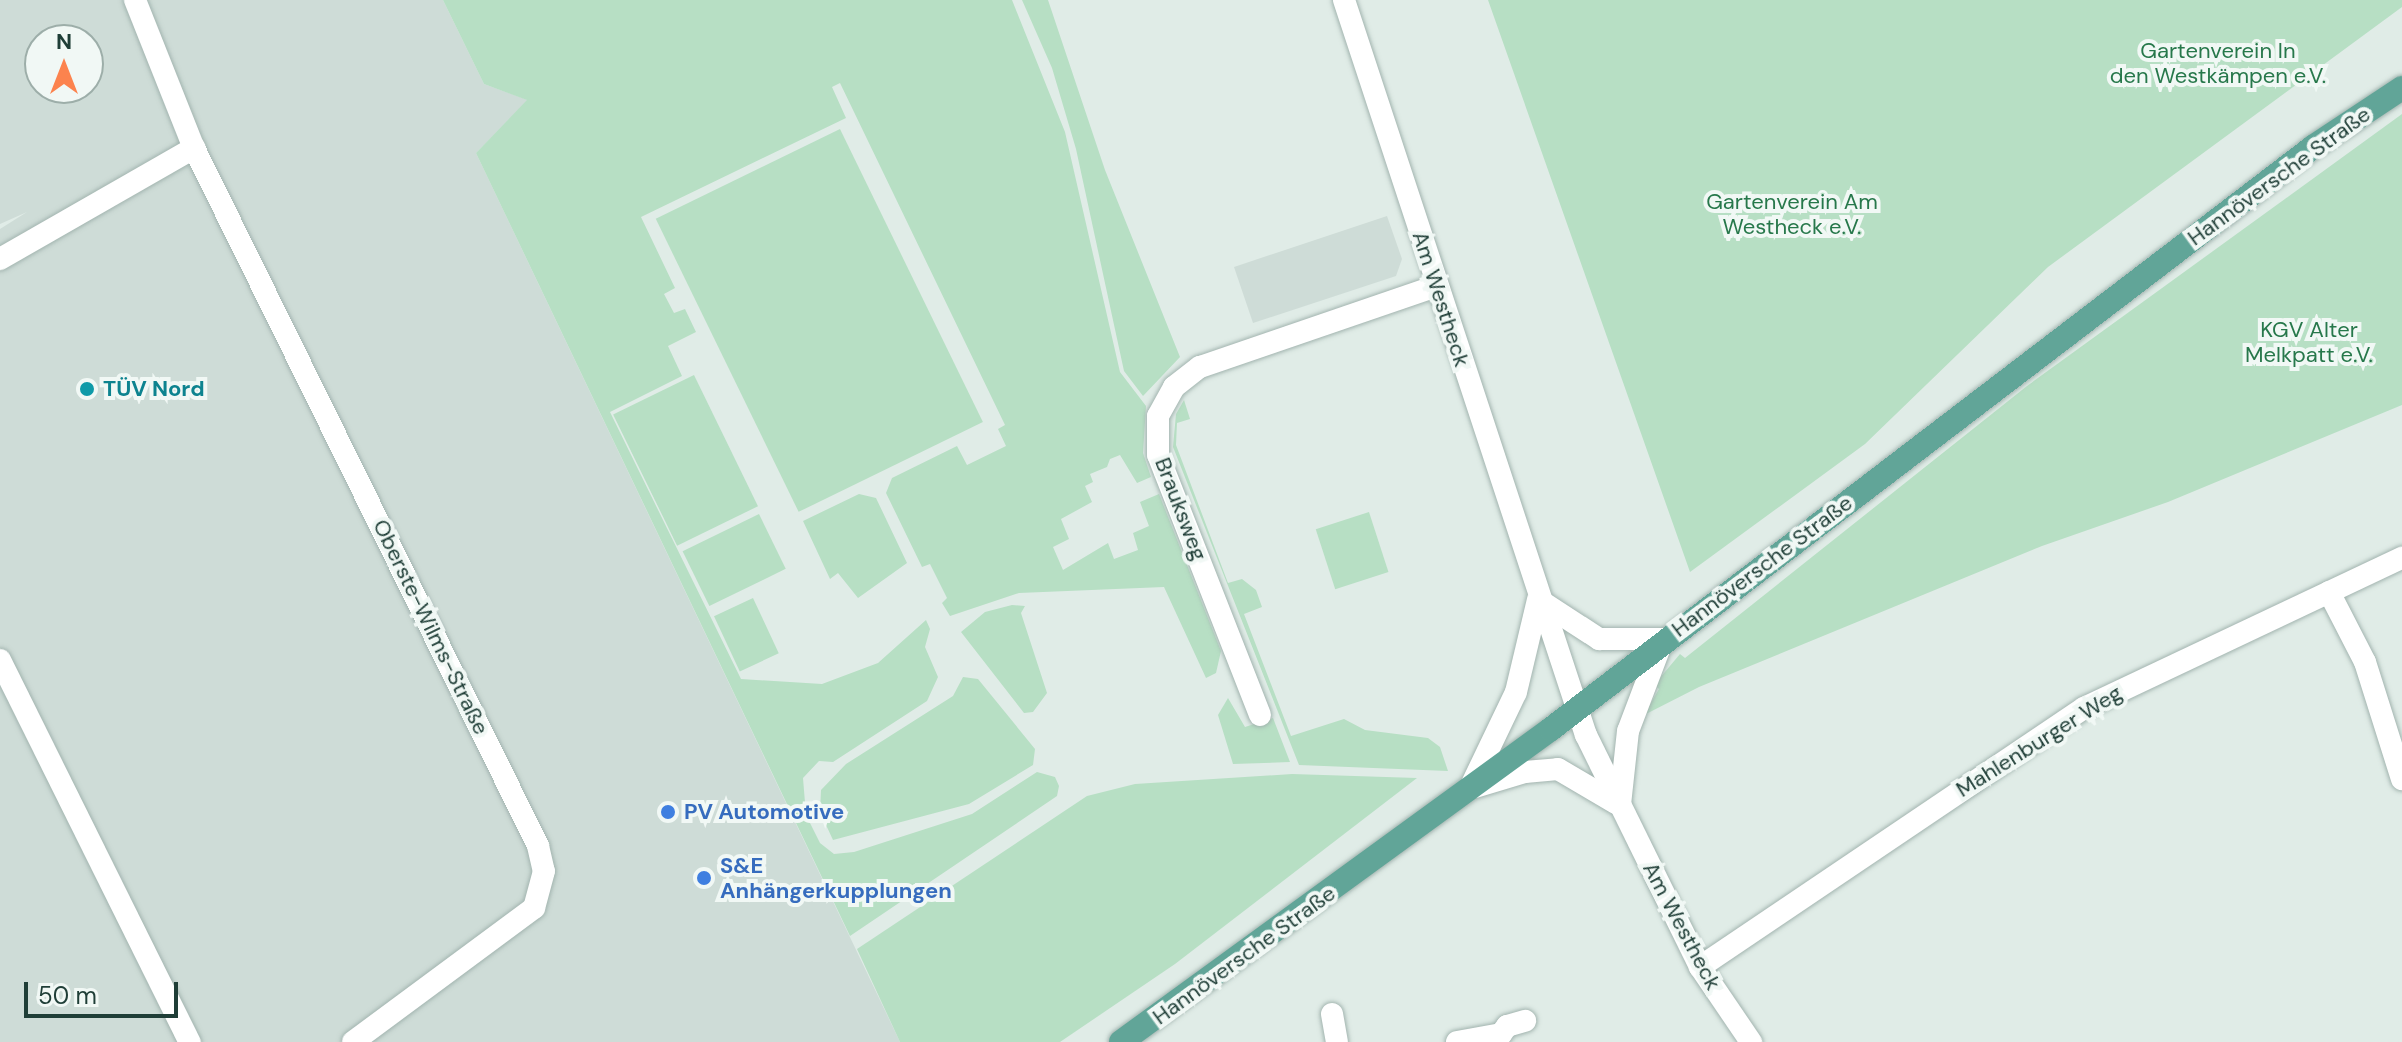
<!DOCTYPE html>
<meta charset="utf-8">
<style>
body{margin:0}
#map{position:relative;width:2402px;height:1042px;overflow:hidden;background:#e0ece7;font-family:"DM Sans",sans-serif}
div>[style]{position:absolute}
.built>*{inset:0;background:#cedcd7}
.green>*{inset:0;background:#b7dfc4;transform-origin:0 0}
.roads{filter:drop-shadow(0 0 2px #a2b4af) drop-shadow(0 0 2px #a2b4af)}
.minor>*{height:22px;margin:-11px;padding:0 11px;transform-origin:11px;border-radius:11px;background:#fff}
.major>*{height:24px;margin:-12px;padding:0 12px;transform-origin:12px;border-radius:12px;background:#61a598}
.dots>*{width:22px;height:22px;translate:-50% -50%;box-sizing:border-box;border:4px solid #f1f8f5;border-radius:50%}
span{translate:-50% -50%;white-space:nowrap;text-align:center;line-height:1.15;-webkit-text-stroke:8px #f1f8f5;paint-order:stroke}
.park-label{font-size:22px;color:#27784b}
.street-label{font-size:22px;color:#1f3e37}
.culture-label{font-size:22px;color:#0d838f;font-weight:700}
.left{translate:0 -50%;text-align:left}
.shop-label{font-size:22px;color:#366cbe;font-weight:700}
.north{position:absolute;left:24px;top:24px;width:80px;height:80px;box-sizing:border-box;background:#f1f8f5;border:2px solid #9daea9;border-radius:50%;rotate:0deg;font-size:22px;font-weight:700;line-height:32px;text-align:center;color:#1f3e37}
.north::after{content:'';display:block;margin:auto;width:28px;height:36px;background:#fc834e;clip-path:polygon(50% 0,100% 100%,50% 72%,0 100%)}
.scale{position:absolute;left:24px;top:982px;width:154px;height:36px;box-sizing:border-box;border:4px solid #1f3e37;border-top:0;padding-left:10px;font-size:24px;line-height:28px;white-space:nowrap;color:#1f3e37;-webkit-text-stroke:6px #f1f8f5;paint-order:stroke}
</style>
<div id="map">
<div class="built">
<div style="clip-path:polygon(evenodd,0 0,443px 0,484px 84px,528px 100px,476px 153px,900px 1042px,0 1042px,0 229px,27px 212px,0 224px,0 0,40px 40px,88px 40px,88px 88px,40px 88px,40px 40px)"></div>
<div style="clip-path:polygon(1387px 216px,1402px 259px,1396px 276px,1253px 323px,1234px 267px)"></div>
</div>
<div class="green">
<div style="clip-path:polygon(443px 0,1012px 0,1065px 132px,1120px 372px,1146px 406px,1143px 453px,1151px 477px,1137px 483px,1120px 455px,1110px 459px,1107px 467px,1090px 474px,1093px 482px,1085px 486px,1092px 502px,1061px 519px,1069px 539px,1053px 547px,1063px 570px,1108px 543px,1114px 559px,1138px 550px,1133px 533px,1149px 526px,1140px 502px,1159px 494px,1221px 651px,1216px 673px,1206px 678px,1164px 587px,1019px 593px,950px 616px,942px 603px,947px 598px,930px 564px,922px 567px,886px 493px,892px 478px,957px 446px,967px 465px,1006px 446px,998px 429px,1005px 425px,840px 83px,832px 87px,846px 118px,641px 217px,675px 288px,664px 294px,674px 313px,685px 309px,696px 332px,668px 346px,682px 376px,610px 412px,741px 679px,822px 684px,878px 663px,926px 620px,930px 629px,925px 647px,938px 677px,927px 701px,833px 762px,819px 761px,803px 778px,806px 815px,820px 843px,834px 854px,854px 852px,972px 814px,1037px 772px,1055px 777px,1059px 786px,1057px 796px,850px 936px,476px 153px,527px 100px,484px 84px)"></div>
<div style="clip-path:polygon(1022px 0,1048px 0,1105px 170px,1180px 357px,1143px 396px,1124px 371px,1076px 149px,1052px 68px)"></div>
<div style="clip-path:polygon(1488px 0,2402px 0,2402px 7px,2048px 267px,1865px 444px,1690px 572px)"></div>
<div style="clip-path:polygon(2402px 114px,2402px 405px,2168px 502px,2042px 546px,1699px 687px,1644px 715px,1659px 689px,1654px 685px,1680px 654px,1685px 658px,2027px 386px)"></div>
<div style="left:840px;top:129px;width:326px;height:205px;rotate:64deg"></div>
<div style="left:694px;top:375px;width:146px;height:90px;rotate:64deg"></div>
<div style="clip-path:polygon(1184px 400px,1190px 419px,1177px 423px,1176px 445px,1228px 583px,1242px 579px,1256px 590px,1262px 607px,1244px 614px,1291px 736px,1344px 719px,1365px 730px,1428px 738px,1440px 747px,1448px 771px,1299px 765px,1173px 447px,1176px 414px)"></div>
<div style="clip-path:polygon(859px 494px,876px 498px,907px 563px,858px 598px,838px 573px,830px 579px,803px 521px)"></div>
<div style="left:1369px;top:512px;width:63px;height:56px;rotate:72deg"></div>
<div style="left:759px;top:514px;width:61px;height:85px;rotate:64deg"></div>
<div style="left:753px;top:598px;width:61px;height:43px;rotate:65deg"></div>
<div style="clip-path:polygon(1012px 605px,1025px 606px,1021px 613px,1047px 693px,1033px 712px,1024px 713px,961px 632px,985px 612px)"></div>
<div style="clip-path:polygon(963px 677px,978px 679px,1035px 749px,1033px 765px,969px 804px,833px 840px,820px 812px,821px 790px,846px 764px,953px 696px)"></div>
<div style="clip-path:polygon(1228px 698px,1245px 727px,1273px 718px,1290px 762px,1233px 764px,1218px 715px)"></div>
<div style="clip-path:polygon(1292px 774px,1417px 778px,1175px 964px,1060px 1042px,900px 1042px,857px 949px,1087px 796px,1135px 784px)"></div>
</div>
<div class="roads">
<div class="minor">
<div style="left:135px;top:0;width:159px;rotate:68.3deg"></div>
<div style="left:1344px;top:0;width:774px;rotate:71.78deg"></div>
<div style="left:1586px;top:735px;width:258px;rotate:63.8deg"></div>
<div style="left:1700px;top:967px;width:91px;rotate:55.8deg"></div>
<div style="left:0;top:259px;width:224px;rotate:-29.8deg"></div>
<div style="left:194px;top:148px;width:778px;rotate:63.76deg"></div>
<div style="left:538px;top:846px;width:26px;rotate:77deg"></div>
<div style="left:544px;top:871px;width:38px;rotate:105deg"></div>
<div style="left:534px;top:908px;width:225px;rotate:143.5deg"></div>
<div style="left:2329px;top:592px;width:79px;rotate:62.8deg"></div>
<div style="left:2365px;top:662px;width:123px;rotate:72.5deg"></div>
<div style="left:1539px;top:600px;width:72px;rotate:33deg"></div>
<div style="left:1599px;top:639px;width:64px"></div>
<div style="left:1663px;top:639px;width:98px;rotate:110.8deg"></div>
<div style="left:1628px;top:731px;width:74px;rotate:96.2deg"></div>
<div style="left:0;top:660px;width:427px;rotate:63.6deg"></div>
<div style="left:1260px;top:715px;width:279px;rotate:-111.4deg"></div>
<div style="left:1158px;top:455px;width:39px;rotate:-90deg"></div>
<div style="left:1158px;top:416px;width:33px;rotate:-61deg"></div>
<div style="left:1174px;top:387px;width:33px;rotate:-38deg"></div>
<div style="left:1200px;top:367px;width:250px;rotate:-18.9deg"></div>
<div style="left:1475px;top:787px;width:52px;rotate:-16.7deg"></div>
<div style="left:1525px;top:772px;width:33px;rotate:-5deg"></div>
<div style="left:1558px;top:769px;width:67px;rotate:30.4deg"></div>
<div style="left:1470px;top:788px;width:106px;rotate:-64.4deg"></div>
<div style="left:1516px;top:692px;width:95px;rotate:-76.6deg"></div>
<div style="left:1700px;top:967px;width:463px;rotate:-34deg"></div>
<div style="left:2084px;top:708px;width:352px;rotate:-25.3deg"></div>
<div style="left:1332px;top:1014px;width:28px;rotate:80deg"></div>
<div style="left:1457px;top:1042px;width:45px;rotate:-10.3deg"></div>
<div style="left:1501px;top:1034px;width:10px;rotate:-53deg"></div>
<div style="left:1507px;top:1026px;width:19px;rotate:-16deg"></div>
</div>
<div class="major">
<div style="left:1121px;top:1042px;width:532px;rotate:-36.05deg"></div>
<div style="left:1551px;top:729px;width:959px;rotate:-37.37deg"></div>
<div style="left:2313px;top:147px;width:107px;rotate:-33.5deg"></div>
</div>
</div>
<div class="dots">
<div style="left:87px;top:389px;background:#0f9aa8"></div>
<div style="left:668px;top:812px;background:#3f7fe0"></div>
<div style="left:704px;top:878px;background:#3f7fe0"></div>
</div>
<div class="park-label">
<span style="left:2218px;top:63px">Gartenverein In<br>den Westkämpen e.V.</span>
<span style="left:1792px;top:214px">Gartenverein Am<br>Westheck e.V.</span>
<span style="left:2309px;top:342px">KGV Alter<br>Melkpatt e.V.</span>
</div>
<div class="street-label">
<span style="left:2279px;top:176px;rotate:-36deg">Hannöversche Straße</span>
<span style="left:1441px;top:299px;rotate:72deg">Am Westheck</span>
<span style="left:1181px;top:509px;rotate:69deg">Brauksweg</span>
<span style="left:1762px;top:566px;rotate:-37deg">Hannöversche Straße</span>
<span style="left:431px;top:627px;rotate:64deg">Oberste-Wilms-Straße</span>
<span style="left:2039px;top:741px;rotate:-32deg">Mahlenburger Weg</span>
<span style="left:1682px;top:926px;rotate:62deg">Am Westheck</span>
<span style="left:1244px;top:955px;rotate:-36deg">Hannöversche Straße</span>
</div>
<div class="culture-label">
<span class="left" style="left:103px;top:389px">TÜV Nord</span>
</div>
<div class="shop-label">
<span class="left" style="left:684px;top:812px">PV Automotive</span>
<span class="left" style="left:720px;top:878px">S&amp;E<br>Anhängerkupplungen</span>
</div>
<div class="north">N</div>
<div class="scale">50 m</div>
</div>
